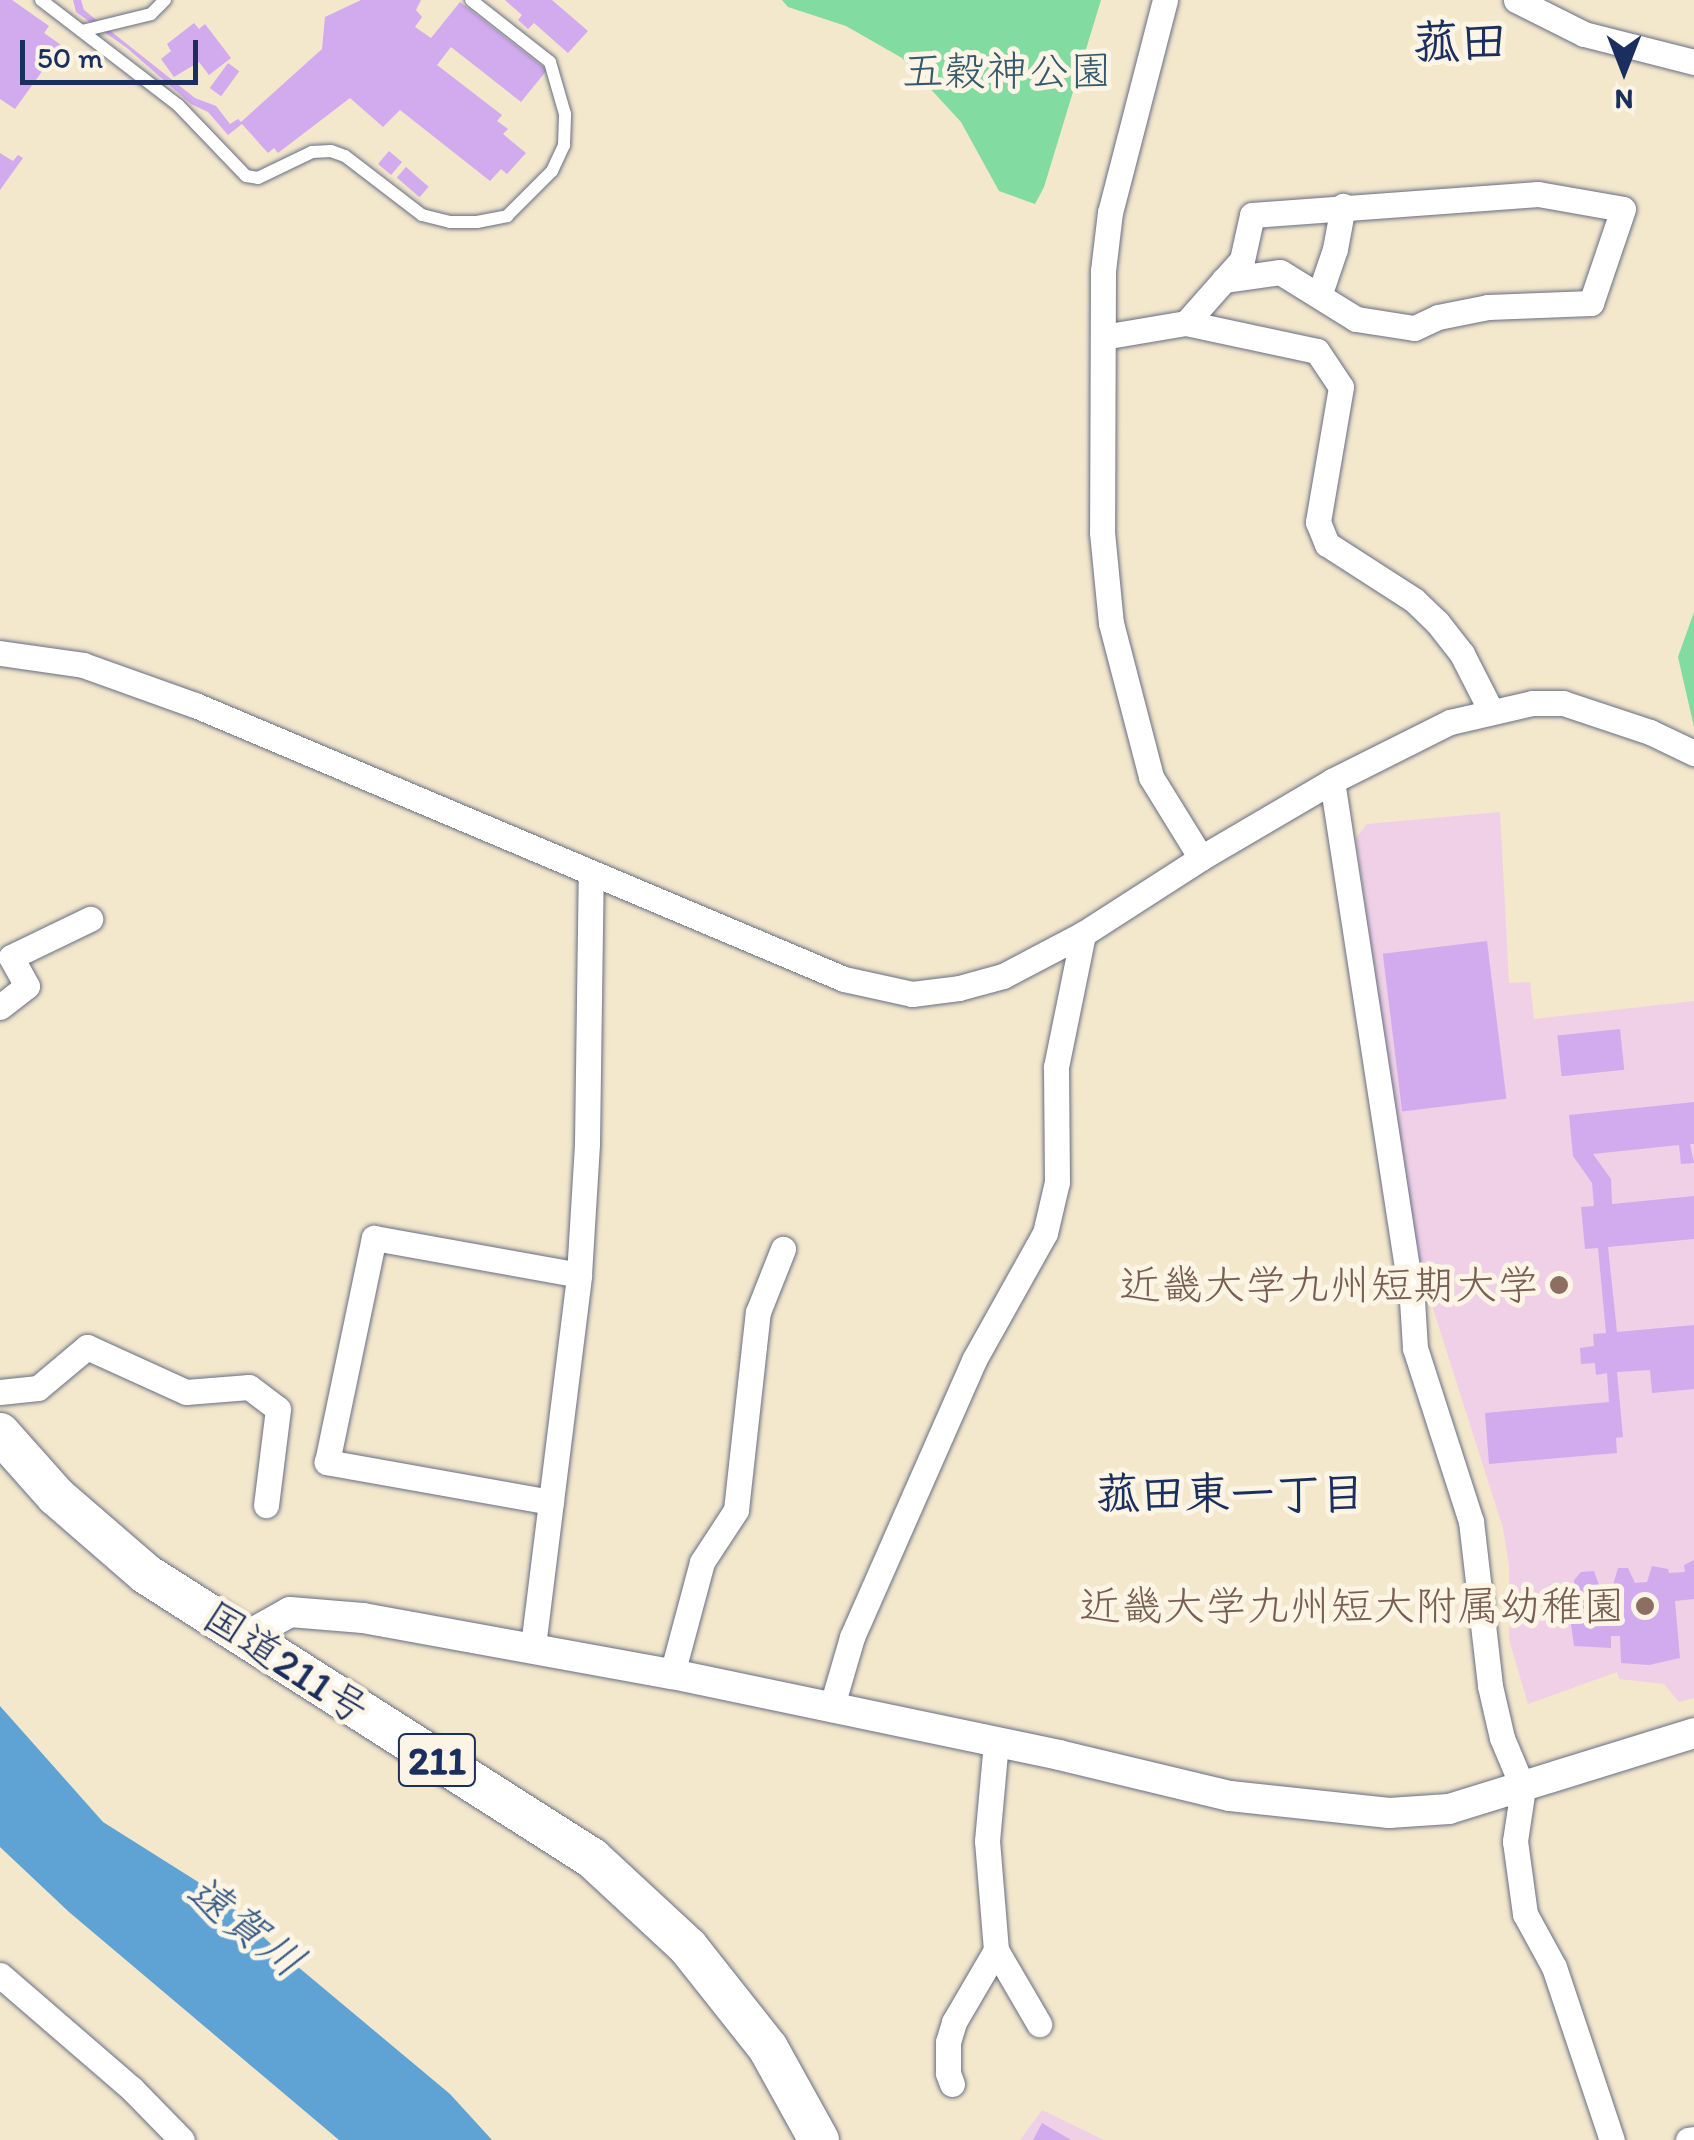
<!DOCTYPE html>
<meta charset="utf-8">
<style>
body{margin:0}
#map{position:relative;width:1694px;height:2140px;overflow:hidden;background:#f3e7cc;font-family:Itim,"Klee One",sans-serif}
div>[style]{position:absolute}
.built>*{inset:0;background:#efd0e7}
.green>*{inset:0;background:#82dba0}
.water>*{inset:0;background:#5fa3d4}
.building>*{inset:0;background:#d2abef;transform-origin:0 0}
.roads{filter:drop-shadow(0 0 2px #676f84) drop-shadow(0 0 2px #676f84)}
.service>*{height:12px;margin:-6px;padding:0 6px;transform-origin:6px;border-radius:6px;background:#fff}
.minor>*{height:25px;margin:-12.5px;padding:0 12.5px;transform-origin:12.5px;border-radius:12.5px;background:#fff}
.tertiary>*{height:30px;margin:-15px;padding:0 15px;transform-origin:15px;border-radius:15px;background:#fff}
.trunk>*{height:40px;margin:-20px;padding:0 20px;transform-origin:20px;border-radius:20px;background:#fff}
.dots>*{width:28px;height:28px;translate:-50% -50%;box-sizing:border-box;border:5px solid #fcf5e5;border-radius:50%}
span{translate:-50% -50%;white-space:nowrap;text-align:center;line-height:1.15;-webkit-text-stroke:10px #fcf5e5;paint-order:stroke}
.shield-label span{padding:2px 8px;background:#fcf5e5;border:2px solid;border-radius:8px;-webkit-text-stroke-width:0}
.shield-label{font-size:40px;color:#1b2f5e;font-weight:700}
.park-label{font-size:42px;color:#355a6e}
.education-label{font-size:42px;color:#785e54}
.right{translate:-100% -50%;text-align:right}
.street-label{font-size:42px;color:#1b2f5e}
.neighbourhood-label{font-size:45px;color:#1b2f5e;font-weight:700}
.water-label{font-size:45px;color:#335887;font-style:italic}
.quarter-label{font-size:48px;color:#1b2f5e;font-weight:700}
.north{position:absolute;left:1574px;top:20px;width:100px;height:100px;-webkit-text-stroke:8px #fcf5e5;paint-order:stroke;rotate:180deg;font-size:28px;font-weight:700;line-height:40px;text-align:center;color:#1b2f5e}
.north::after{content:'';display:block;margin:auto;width:35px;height:45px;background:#1b2f5e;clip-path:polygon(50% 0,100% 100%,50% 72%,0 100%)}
.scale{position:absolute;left:20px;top:40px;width:178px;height:45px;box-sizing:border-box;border:5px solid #1b2f5e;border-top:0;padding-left:12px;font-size:30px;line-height:35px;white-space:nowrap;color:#1b2f5e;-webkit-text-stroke:8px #fcf5e5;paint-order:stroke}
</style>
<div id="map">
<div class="built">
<div style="clip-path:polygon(1500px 812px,1509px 983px,1530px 982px,1534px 1019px,1694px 1001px,1694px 1698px,1679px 1702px,1664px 1684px,1619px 1679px,1617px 1672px,1528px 1704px,1509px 1639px,1509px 1565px,1503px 1528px,1414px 1249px,1356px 838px,1367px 824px)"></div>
<div style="clip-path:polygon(1042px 2110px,1104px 2140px,1020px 2140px)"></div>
</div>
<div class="green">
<div style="clip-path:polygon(782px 0,1101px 0,1044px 187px,1035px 204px,999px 191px,961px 122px,902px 58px,846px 26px,788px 7px)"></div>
<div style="clip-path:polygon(1694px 612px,1694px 727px,1678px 657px)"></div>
</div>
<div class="water">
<div style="clip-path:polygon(0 1706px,103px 1822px,222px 1897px,273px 1946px,450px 2094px,492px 2140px,339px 2140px,69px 1912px,0 1847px)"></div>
</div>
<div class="building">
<div style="clip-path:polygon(0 0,12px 0,49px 26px,44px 33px,61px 45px,15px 109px,0 99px)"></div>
<div style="clip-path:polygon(73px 0,81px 0,84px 10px,195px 98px,216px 106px,230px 124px,238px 119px,241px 122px,322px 49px,325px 17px,361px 0,421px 0,416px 10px,422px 17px,415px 27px,431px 38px,460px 2px,547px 70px,521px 102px,451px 47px,437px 65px,502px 115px,497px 121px,508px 129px,503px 134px,526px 153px,507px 174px,501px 169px,490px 181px,400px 110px,383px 127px,350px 98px,278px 153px,274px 148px,268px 153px,242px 124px,228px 135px,208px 112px,191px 104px,127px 48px,76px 12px)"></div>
<div style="clip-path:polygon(505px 0,552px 0,588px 31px,568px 53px,534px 23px,528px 29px,518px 20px,522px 15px)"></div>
<div style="clip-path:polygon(194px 23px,199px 29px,205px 24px,231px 58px,209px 75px,199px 62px,174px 77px,161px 59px,171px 51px,167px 44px)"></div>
<div style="left:228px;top:63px;width:14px;height:31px;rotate:36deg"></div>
<div style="left:389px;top:151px;width:17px;height:17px;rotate:40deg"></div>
<div style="clip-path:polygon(0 153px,13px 161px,18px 155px,23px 158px,0 190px)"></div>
<div style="left:406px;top:167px;width:30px;height:14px;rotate:41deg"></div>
<div style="left:1487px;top:941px;width:159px;height:105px;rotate:83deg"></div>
<div style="left:1620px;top:1029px;width:41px;height:63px;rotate:84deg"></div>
<div style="clip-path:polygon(1694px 1102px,1694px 1144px,1690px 1144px,1694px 1163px,1681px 1164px,1679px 1145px,1593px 1154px,1611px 1179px,1612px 1204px,1694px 1196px,1694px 1239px,1608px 1247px,1617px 1332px,1694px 1325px,1694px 1389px,1652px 1393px,1650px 1370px,1617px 1372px,1623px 1437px,1616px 1438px,1617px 1453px,1489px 1464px,1485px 1413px,1609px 1402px,1607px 1373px,1596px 1375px,1595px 1363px,1581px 1364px,1580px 1348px,1594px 1346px,1593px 1334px,1606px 1333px,1598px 1248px,1585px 1249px,1581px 1207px,1594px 1206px,1592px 1183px,1573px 1156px,1569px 1115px)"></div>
<div style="clip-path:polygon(1694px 1560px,1694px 1599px,1675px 1601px,1680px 1658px,1649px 1665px,1621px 1663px,1620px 1636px,1611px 1636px,1611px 1648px,1574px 1646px,1568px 1604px,1575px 1596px,1574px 1580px,1581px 1572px,1594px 1571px,1599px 1585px,1613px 1585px,1618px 1568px,1628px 1568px,1635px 1583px,1647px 1582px,1652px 1566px,1668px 1569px,1669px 1573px,1685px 1572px,1684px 1565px)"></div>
<div style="clip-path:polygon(1042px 2123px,1071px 2140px,1033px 2140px)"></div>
</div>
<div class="roads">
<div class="service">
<div style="left:41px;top:0;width:173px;rotate:37.5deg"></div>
<div style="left:178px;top:105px;width:98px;rotate:46.2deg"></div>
<div style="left:246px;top:176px;width:12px;rotate:9deg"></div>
<div style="left:258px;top:178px;width:60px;rotate:-25.7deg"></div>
<div style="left:312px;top:152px;width:19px;rotate:-3deg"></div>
<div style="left:331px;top:151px;width:15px;rotate:20deg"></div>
<div style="left:345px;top:156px;width:97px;rotate:37.5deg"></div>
<div style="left:422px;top:215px;width:29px;rotate:14deg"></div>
<div style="left:450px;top:222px;width:27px"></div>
<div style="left:477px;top:222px;width:31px;rotate:-11deg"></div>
<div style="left:507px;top:216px;width:64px;rotate:-45deg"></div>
<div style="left:552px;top:171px;width:29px;rotate:-65deg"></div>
<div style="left:564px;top:145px;width:31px;rotate:-88deg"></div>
<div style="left:565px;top:114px;width:54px;rotate:-106.1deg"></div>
<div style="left:550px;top:62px;width:100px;rotate:-141.9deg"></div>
<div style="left:82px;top:31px;width:71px;rotate:-13.8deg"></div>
<div style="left:151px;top:14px;width:20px;rotate:-45deg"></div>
</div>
<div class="minor">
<div style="left:1165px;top:0;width:219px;rotate:104.5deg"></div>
<div style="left:1110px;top:212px;width:59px;rotate:96.8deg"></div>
<div style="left:1103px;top:271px;width:261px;rotate:90.2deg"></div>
<div style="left:1102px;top:532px;width:91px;rotate:84.4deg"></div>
<div style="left:1111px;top:623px;width:159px;rotate:75.4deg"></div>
<div style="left:1151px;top:777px;width:95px;rotate:58.3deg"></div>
<div style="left:1516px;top:0;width:76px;rotate:26.6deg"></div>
<div style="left:1584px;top:34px;width:114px;rotate:14.3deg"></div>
<div style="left:1320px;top:293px;width:46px;rotate:-71.2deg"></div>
<div style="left:1335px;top:249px;width:44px;rotate:-79.5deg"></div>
<div style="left:1186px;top:323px;width:57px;rotate:-48.5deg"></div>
<div style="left:1224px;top:280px;width:27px;rotate:-48deg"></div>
<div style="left:1242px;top:260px;width:46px;rotate:-77.5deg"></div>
<div style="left:1252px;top:215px;width:287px;rotate:-4.2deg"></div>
<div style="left:1538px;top:194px;width:86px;rotate:10deg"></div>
<div style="left:1623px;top:209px;width:99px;rotate:108.8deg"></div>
<div style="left:1591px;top:303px;width:103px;rotate:177.8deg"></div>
<div style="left:1488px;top:307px;width:51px;rotate:168.7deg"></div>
<div style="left:1438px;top:317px;width:26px;rotate:155deg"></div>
<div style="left:1414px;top:328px;width:59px;rotate:-171.2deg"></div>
<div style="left:1356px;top:319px;width:89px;rotate:-148.3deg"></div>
<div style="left:1280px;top:272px;width:57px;rotate:171.9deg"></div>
<div style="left:1103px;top:337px;width:84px;rotate:-9.6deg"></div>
<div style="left:1186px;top:323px;width:134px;rotate:12.1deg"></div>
<div style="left:1317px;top:351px;width:43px;rotate:56.3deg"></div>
<div style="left:1341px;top:387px;width:137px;rotate:99.7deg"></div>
<div style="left:1318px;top:522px;width:24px;rotate:68deg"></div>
<div style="left:1327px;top:544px;width:103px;rotate:32.8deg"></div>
<div style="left:1414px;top:600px;width:32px;rotate:44deg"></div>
<div style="left:1437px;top:622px;width:41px;rotate:52deg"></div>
<div style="left:1462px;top:654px;width:64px;rotate:63deg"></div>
<div style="left:0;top:653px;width:84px;rotate:8.2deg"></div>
<div style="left:83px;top:665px;width:119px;rotate:19.7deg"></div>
<div style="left:195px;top:705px;width:704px;rotate:22.89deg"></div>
<div style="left:844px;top:979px;width:70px;rotate:12.4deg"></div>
<div style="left:912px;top:994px;width:47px;rotate:-7.3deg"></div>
<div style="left:959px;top:988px;width:46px;rotate:-15.3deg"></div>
<div style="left:1003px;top:976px;width:90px;rotate:-27.7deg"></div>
<div style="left:1083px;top:934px;width:140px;rotate:-32.8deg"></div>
<div style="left:1201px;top:858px;width:152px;rotate:-30.4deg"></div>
<div style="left:1332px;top:781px;width:132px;rotate:-26.6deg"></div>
<div style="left:1450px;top:722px;width:84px;rotate:-13deg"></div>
<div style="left:1532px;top:703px;width:31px"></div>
<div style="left:1563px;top:703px;width:92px;rotate:18.4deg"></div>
<div style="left:1650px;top:732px;width:49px;rotate:25.5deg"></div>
<div style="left:1332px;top:781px;width:525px;rotate:81.24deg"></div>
<div style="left:1412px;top:1300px;width:48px;rotate:86.4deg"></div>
<div style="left:1415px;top:1348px;width:182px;rotate:72.1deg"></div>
<div style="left:1471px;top:1521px;width:166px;rotate:83.4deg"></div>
<div style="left:1490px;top:1686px;width:53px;rotate:77deg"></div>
<div style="left:1502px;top:1738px;width:54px;rotate:67.2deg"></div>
<div style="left:1523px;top:1788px;width:54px;rotate:98.6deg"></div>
<div style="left:1515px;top:1841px;width:74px;rotate:82.2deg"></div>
<div style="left:1525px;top:1914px;width:60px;rotate:61.3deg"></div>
<div style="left:1554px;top:1967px;width:182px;rotate:71.5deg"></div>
<div style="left:0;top:1007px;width:34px;rotate:-38deg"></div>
<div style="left:27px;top:986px;width:33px;rotate:-119deg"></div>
<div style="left:11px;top:957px;width:88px;rotate:-25.7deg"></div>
<div style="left:0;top:1392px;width:38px;rotate:-6deg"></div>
<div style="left:38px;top:1388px;width:64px;rotate:-39.9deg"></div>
<div style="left:87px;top:1347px;width:109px;rotate:24.4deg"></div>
<div style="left:186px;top:1392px;width:63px;rotate:-4.5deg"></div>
<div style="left:249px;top:1387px;width:36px;rotate:37deg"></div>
<div style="left:278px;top:1409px;width:97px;rotate:97.1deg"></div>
<div style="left:551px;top:1502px;width:228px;rotate:-169.9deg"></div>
<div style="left:327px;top:1462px;width:229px;rotate:-78.2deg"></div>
<div style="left:374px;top:1238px;width:208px;rotate:10.2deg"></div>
<div style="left:533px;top:1646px;width:374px;rotate:-82.9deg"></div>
<div style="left:579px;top:1275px;width:132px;rotate:-86.5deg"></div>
<div style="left:587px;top:1143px;width:270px;rotate:-89.2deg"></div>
<div style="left:672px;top:1674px;width:116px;rotate:-75deg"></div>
<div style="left:702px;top:1562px;width:62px;rotate:-56.8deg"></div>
<div style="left:736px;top:1510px;width:199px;rotate:-83.7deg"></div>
<div style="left:758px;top:1312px;width:68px;rotate:-68.4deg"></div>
<div style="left:831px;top:1709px;width:75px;rotate:-73.7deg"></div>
<div style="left:852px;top:1637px;width:303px;rotate:-66.2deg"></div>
<div style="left:974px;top:1360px;width:145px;rotate:-60.8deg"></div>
<div style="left:1045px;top:1233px;width:52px;rotate:-76.8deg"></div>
<div style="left:1057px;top:1182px;width:115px;rotate:-90.5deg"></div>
<div style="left:1056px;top:1067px;width:136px;rotate:-78.5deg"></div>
<div style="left:996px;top:1950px;width:86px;rotate:59.8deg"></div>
<div style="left:0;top:1975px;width:174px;rotate:40.8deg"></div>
<div style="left:132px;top:2089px;width:71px;rotate:45.6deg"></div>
<div style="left:952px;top:2084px;width:12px;rotate:-110deg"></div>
<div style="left:948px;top:2073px;width:31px;rotate:-90deg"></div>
<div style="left:948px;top:2042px;width:21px;rotate:-73deg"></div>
<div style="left:954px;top:2022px;width:83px;rotate:-59.7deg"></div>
<div style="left:996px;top:1950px;width:109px;rotate:-94.7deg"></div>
<div style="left:987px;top:1841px;width:99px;rotate:-84.8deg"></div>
<div style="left:1688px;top:2140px;width:6px;rotate:-9deg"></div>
</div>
<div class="tertiary">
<div style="left:247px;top:1636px;width:49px;rotate:-29.2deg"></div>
<div style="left:290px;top:1612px;width:73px;rotate:4.7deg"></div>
<div style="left:363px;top:1618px;width:314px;rotate:10.3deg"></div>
<div style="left:672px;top:1674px;width:395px;rotate:11.8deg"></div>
<div style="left:1059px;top:1755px;width:176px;rotate:13.5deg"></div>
<div style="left:1230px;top:1796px;width:160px;rotate:6.1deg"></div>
<div style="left:1389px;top:1813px;width:60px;rotate:-3.8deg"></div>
<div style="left:1449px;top:1809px;width:257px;rotate:-17.2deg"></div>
</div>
<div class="trunk">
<div style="left:0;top:1433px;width:84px;rotate:48.4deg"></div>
<div style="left:56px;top:1496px;width:119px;rotate:40.9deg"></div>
<div style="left:146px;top:1574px;width:529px;rotate:32.49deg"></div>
<div style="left:592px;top:1858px;width:131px;rotate:42.8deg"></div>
<div style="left:688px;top:1947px;width:129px;rotate:51.6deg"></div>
<div style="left:768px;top:2048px;width:105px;rotate:61deg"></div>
</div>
</div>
<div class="dots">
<div style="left:1559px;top:1285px;background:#8d6e63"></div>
<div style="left:1645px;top:1606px;background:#8d6e63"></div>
</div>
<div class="shield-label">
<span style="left:437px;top:1760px">211</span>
</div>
<div class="park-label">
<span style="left:1007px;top:71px">五穀神公園</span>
</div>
<div class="education-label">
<span class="right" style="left:1539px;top:1285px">近畿大学九州短期大学</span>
<span class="right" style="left:1625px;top:1606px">近畿大学九州短大附属幼稚園</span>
</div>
<div class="street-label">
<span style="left:286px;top:1663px;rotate:33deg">国道211号</span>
</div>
<div class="neighbourhood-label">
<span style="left:1230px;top:1494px">菰田東一丁目</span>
</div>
<div class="water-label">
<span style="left:246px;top:1926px;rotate:38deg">遠賀川</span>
</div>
<div class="quarter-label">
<span style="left:1460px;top:42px">菰田</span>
</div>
<div class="north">N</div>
<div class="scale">50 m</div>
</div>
